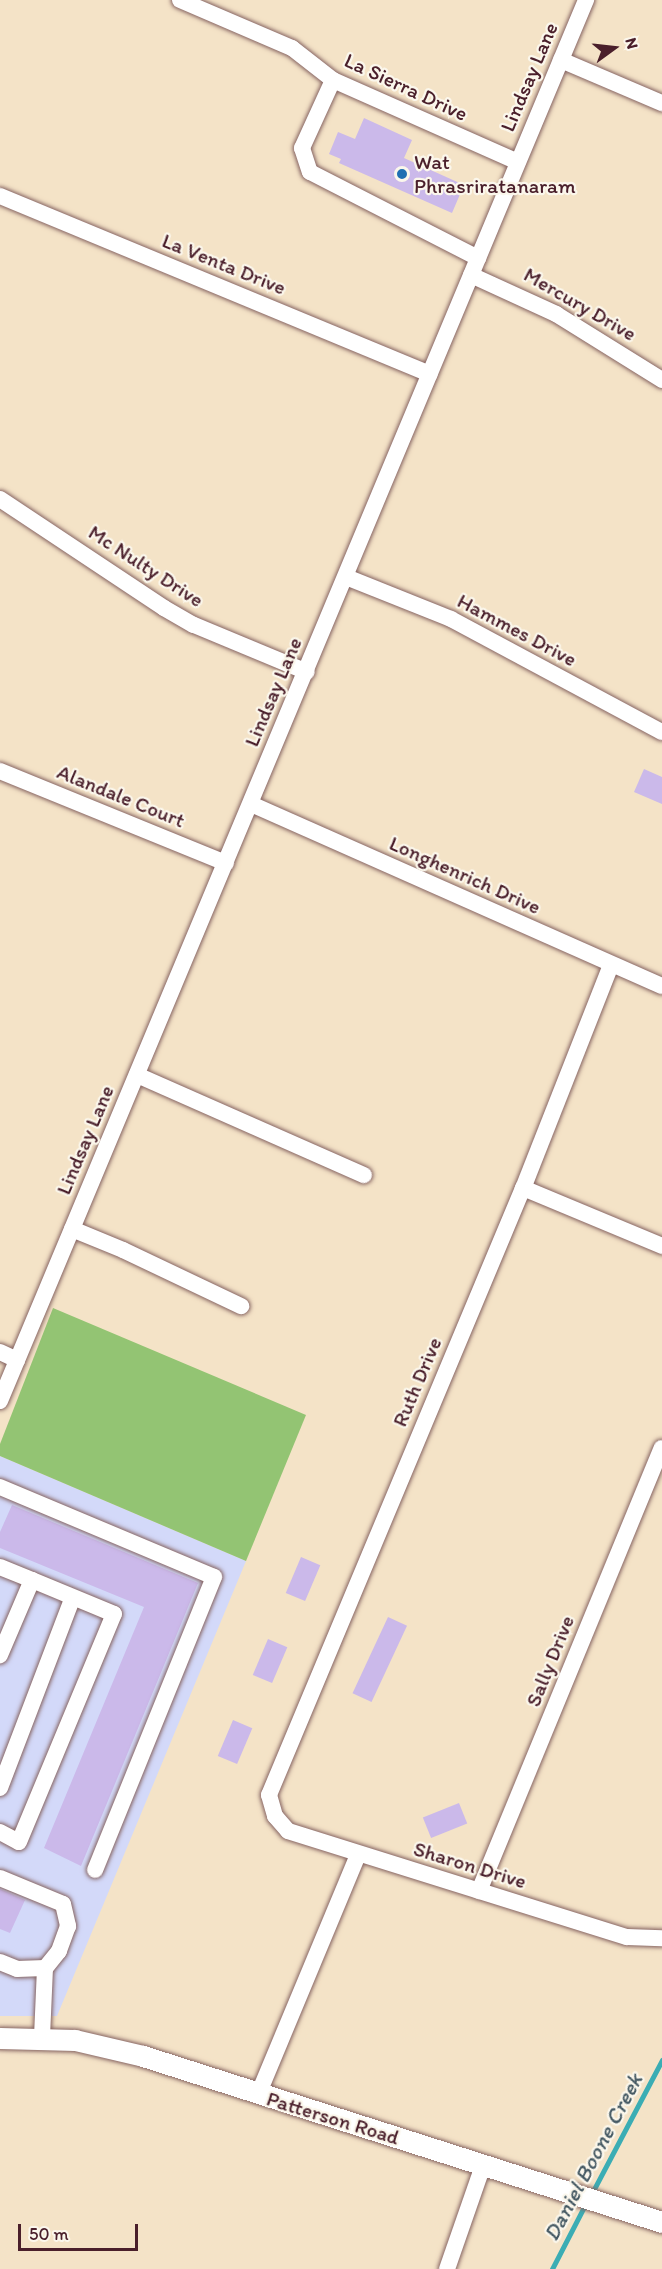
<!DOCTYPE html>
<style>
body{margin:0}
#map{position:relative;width:662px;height:2269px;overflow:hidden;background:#f4e3c7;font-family:Itim,sans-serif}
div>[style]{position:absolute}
.built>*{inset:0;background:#d3d9f9}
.green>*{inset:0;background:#93c473}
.stream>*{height:4.5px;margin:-2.25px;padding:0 2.25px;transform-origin:2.25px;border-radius:2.25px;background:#3badb4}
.building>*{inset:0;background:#cbb9ea;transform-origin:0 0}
.roads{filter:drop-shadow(0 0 2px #866462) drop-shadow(0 0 2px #866462)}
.minor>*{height:16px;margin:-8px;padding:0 8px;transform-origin:8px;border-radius:8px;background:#fff}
.major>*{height:21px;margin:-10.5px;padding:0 10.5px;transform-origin:10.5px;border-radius:10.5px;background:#fff}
.dots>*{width:16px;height:16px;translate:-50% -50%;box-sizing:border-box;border:3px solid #fbf7ec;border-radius:50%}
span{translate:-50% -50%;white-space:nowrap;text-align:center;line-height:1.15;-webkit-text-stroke:4.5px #fbf7ec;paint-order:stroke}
.street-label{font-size:21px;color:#4a1f2b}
.poi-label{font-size:21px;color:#4a1f2b}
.left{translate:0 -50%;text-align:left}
.water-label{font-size:22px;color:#445862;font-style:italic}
.north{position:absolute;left:584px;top:18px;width:60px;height:60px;-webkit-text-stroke:4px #fbf7ec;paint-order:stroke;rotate:75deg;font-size:16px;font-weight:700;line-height:24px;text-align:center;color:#4a1f2b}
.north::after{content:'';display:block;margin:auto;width:21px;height:27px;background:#4a1f2b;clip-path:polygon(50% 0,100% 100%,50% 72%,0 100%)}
.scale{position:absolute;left:18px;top:2224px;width:120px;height:27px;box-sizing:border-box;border:3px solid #4a1f2b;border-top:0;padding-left:8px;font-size:18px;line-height:21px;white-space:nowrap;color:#4a1f2b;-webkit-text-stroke:4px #fbf7ec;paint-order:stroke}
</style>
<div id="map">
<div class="built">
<div style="clip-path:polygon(0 1456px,246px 1561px,57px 2016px,0 2016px)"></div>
</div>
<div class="green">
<div style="clip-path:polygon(53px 1308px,306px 1415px,246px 1561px,0 1456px,0 1444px)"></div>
</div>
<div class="stream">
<div style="left:592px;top:2193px;width:150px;rotate:-62.2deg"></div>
<div style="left:552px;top:2269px;width:74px;rotate:-62.7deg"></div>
</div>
<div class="building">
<div style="clip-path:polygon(364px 118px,412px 140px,404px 158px,464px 185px,452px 213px,339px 163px,341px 159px,329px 154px,338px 132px,355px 139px)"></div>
<div style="clip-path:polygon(644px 769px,662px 777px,662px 804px,634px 792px)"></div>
<div style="clip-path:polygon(12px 1505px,198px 1583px,81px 1866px,44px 1848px,144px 1607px,0 1548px,0 1532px)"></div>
<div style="left:301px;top:1557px;width:21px;height:39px;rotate:23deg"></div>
<div style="left:388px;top:1617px;width:21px;height:84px;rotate:25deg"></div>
<div style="left:268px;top:1639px;width:21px;height:39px;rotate:23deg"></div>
<div style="left:233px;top:1720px;width:21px;height:39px;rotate:23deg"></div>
<div style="left:459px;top:1803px;width:22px;height:39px;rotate:68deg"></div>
<div style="clip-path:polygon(0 1889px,25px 1900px,10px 1933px,0 1929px)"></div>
</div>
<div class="roads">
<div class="minor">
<div style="left:180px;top:0;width:122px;rotate:23.2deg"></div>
<div style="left:292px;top:48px;width:52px;rotate:38deg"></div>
<div style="left:333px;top:80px;width:202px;rotate:23.9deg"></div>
<div style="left:561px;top:60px;width:110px;rotate:23.1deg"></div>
<div style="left:333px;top:80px;width:75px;rotate:114.5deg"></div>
<div style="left:302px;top:148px;width:25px;rotate:72deg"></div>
<div style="left:310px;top:172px;width:189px;rotate:27.1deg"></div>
<div style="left:0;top:196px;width:465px;rotate:22.5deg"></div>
<div style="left:471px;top:275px;width:94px;rotate:24.6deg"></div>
<div style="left:556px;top:314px;width:125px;rotate:31.9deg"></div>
<div style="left:0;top:499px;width:197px;rotate:33.6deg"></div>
<div style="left:164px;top:608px;width:34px;rotate:30deg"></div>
<div style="left:194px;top:625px;width:122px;rotate:22.6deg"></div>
<div style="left:346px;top:577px;width:113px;rotate:21.8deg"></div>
<div style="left:451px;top:619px;width:239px;rotate:28.2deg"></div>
<div style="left:0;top:771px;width:244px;rotate:22.2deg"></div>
<div style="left:251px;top:804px;width:449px;rotate:23.9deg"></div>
<div style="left:611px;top:965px;width:240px;rotate:111.5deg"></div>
<div style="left:523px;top:1188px;width:658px;rotate:112.71deg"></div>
<div style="left:269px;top:1795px;width:22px;rotate:74deg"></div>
<div style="left:275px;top:1816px;width:20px;rotate:49deg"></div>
<div style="left:288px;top:1831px;width:355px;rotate:17.4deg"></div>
<div style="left:627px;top:1937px;width:35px;rotate:2deg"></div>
<div style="left:137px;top:1075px;width:248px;rotate:23.8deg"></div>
<div style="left:523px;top:1188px;width:151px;rotate:22.6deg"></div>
<div style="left:72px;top:1229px;width:55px;rotate:22.4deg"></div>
<div style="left:123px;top:1250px;width:131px;rotate:25.4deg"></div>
<div style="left:0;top:1352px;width:19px;rotate:25deg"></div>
<div style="left:0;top:1401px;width:1519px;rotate:-67.3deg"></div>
<div style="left:0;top:1487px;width:232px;rotate:22.8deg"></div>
<div style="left:214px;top:1577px;width:316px;rotate:112.1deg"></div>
<div style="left:0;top:1567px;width:35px;rotate:22deg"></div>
<div style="left:32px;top:1580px;width:82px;rotate:113.1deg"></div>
<div style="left:0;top:1788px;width:204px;rotate:-69.1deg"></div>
<div style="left:0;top:1832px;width:21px;rotate:28deg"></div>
<div style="left:19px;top:1842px;width:247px;rotate:-67.4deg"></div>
<div style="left:114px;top:1614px;width:89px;rotate:-157.5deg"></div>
<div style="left:0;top:1878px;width:68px;rotate:22.4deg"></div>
<div style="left:63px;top:1904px;width:23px;rotate:77deg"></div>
<div style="left:68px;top:1926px;width:27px;rotate:110deg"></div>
<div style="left:59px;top:1951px;width:22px;rotate:129deg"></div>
<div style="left:45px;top:1968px;width:68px;rotate:92.5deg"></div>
<div style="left:479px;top:1891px;width:479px;rotate:-67.6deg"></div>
<div style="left:0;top:1962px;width:18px;rotate:22deg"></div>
<div style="left:17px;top:1969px;width:28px;rotate:-2deg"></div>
<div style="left:258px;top:2095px;width:260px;rotate:-67.4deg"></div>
<div style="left:447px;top:2269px;width:112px;rotate:-70.8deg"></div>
</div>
<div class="major">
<div style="left:0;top:2038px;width:75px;rotate:1.5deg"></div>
<div style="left:75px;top:2040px;width:70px;rotate:13.2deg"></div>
<div style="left:143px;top:2056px;width:545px;rotate:17.74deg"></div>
</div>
</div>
<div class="dots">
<div style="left:402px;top:174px;background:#1f6fb2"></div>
</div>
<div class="street-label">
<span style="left:529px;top:77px;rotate:-67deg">Lindsay Lane</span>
<span style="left:406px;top:87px;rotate:25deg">La Sierra Drive</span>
<span style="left:224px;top:264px;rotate:22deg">La Venta Drive</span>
<span style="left:580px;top:304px;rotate:30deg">Mercury Drive</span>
<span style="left:146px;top:566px;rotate:33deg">Mc Nulty Drive</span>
<span style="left:517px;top:630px;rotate:28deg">Hammes Drive</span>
<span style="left:273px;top:692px;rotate:-67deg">Lindsay Lane</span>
<span style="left:121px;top:796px;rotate:22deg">Alandale Court</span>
<span style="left:465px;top:875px;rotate:24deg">Longhenrich Drive</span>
<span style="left:85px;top:1140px;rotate:-67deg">Lindsay Lane</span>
<span style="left:417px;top:1382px;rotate:-67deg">Ruth Drive</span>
<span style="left:550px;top:1661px;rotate:-68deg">Sally Drive</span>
<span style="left:470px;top:1865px;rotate:17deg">Sharon Drive</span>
<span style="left:333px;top:2118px;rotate:17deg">Patterson Road</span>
</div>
<div class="poi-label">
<span class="left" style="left:414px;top:174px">Wat<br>Phrasriratanaram</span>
</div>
<div class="water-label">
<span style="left:593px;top:2157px;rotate:-62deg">Daniel Boone Creek</span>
</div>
<div class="north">N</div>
<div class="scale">50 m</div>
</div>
